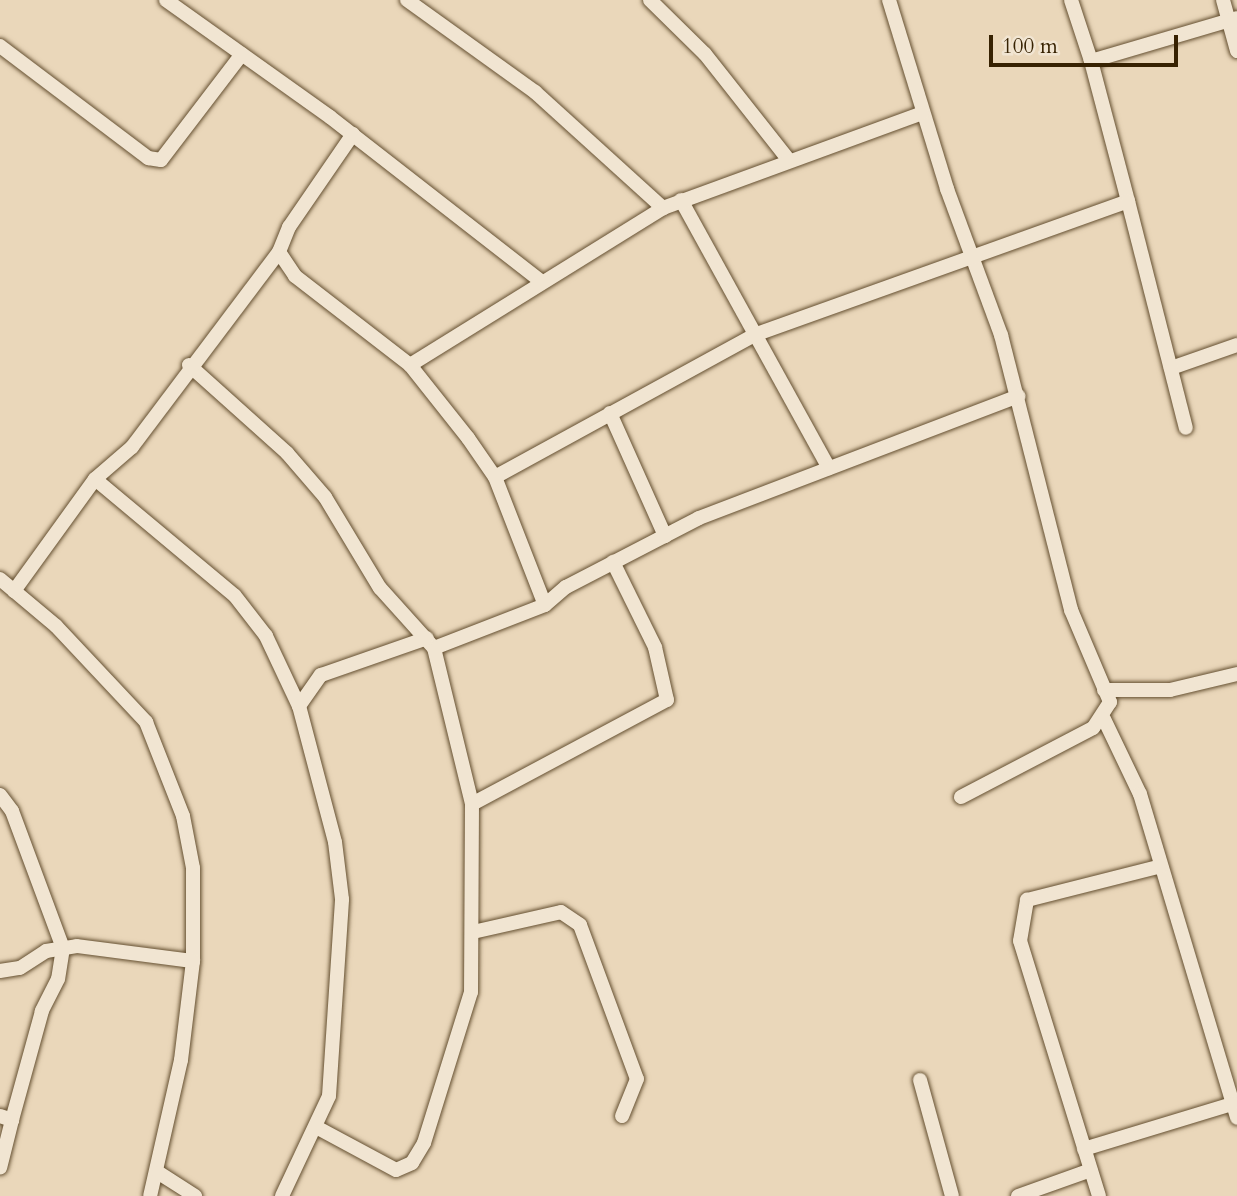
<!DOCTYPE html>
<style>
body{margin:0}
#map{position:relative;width:1237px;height:1196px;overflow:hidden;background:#ead7ba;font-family:Cardo,serif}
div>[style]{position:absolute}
.roads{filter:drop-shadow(0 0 2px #644f30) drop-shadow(0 0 2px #644f30)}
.minor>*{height:14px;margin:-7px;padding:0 7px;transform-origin:7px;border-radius:7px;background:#f1e5d2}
span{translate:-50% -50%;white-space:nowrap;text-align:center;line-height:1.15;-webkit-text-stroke:5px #f1e5d2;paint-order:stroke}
.scale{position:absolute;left:989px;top:35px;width:189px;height:32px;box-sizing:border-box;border:4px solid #372202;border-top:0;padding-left:9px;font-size:21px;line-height:24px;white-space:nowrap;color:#372202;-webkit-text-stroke:5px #f1e5d2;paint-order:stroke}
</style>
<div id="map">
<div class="roads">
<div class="minor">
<div style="left:166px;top:0;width:201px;rotate:35.5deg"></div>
<div style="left:330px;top:117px;width:269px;rotate:37.9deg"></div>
<div style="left:407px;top:0;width:158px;rotate:35.7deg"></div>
<div style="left:535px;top:92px;width:173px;rotate:42.2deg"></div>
<div style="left:650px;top:0;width:77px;rotate:44.5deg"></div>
<div style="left:705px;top:54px;width:132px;rotate:51.7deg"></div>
<div style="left:889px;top:0;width:198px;rotate:72.9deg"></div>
<div style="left:947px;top:189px;width:156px;rotate:69.7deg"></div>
<div style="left:1001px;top:335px;width:284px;rotate:75.7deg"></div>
<div style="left:1071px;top:610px;width:100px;rotate:67deg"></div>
<div style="left:1110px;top:702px;width:31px;rotate:123deg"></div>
<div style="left:1093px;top:728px;width:149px;rotate:152.4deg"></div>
<div style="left:1071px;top:0;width:64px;rotate:71.8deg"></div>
<div style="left:1223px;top:0;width:53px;rotate:74.6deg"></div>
<div style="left:0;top:46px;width:186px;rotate:37.1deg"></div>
<div style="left:148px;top:158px;width:13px;rotate:9deg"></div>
<div style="left:161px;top:160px;width:133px;rotate:-52.6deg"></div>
<div style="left:353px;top:134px;width:113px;rotate:124.5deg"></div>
<div style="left:289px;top:227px;width:27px;rotate:112deg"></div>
<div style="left:279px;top:252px;width:29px;rotate:56deg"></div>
<div style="left:295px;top:276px;width:145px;rotate:37.7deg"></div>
<div style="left:410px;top:365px;width:93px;rotate:51.5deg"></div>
<div style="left:468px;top:438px;width:47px;rotate:55.3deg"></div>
<div style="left:495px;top:477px;width:137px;rotate:68.7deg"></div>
<div style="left:545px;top:605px;width:119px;rotate:158.8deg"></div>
<div style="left:681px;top:200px;width:306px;rotate:61.1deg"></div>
<div style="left:1128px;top:201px;width:145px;rotate:-104.8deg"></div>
<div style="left:1091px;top:61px;width:152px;rotate:-16.4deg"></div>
<div style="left:189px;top:365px;width:132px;rotate:41.9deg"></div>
<div style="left:287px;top:453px;width:58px;rotate:49.2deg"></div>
<div style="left:325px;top:497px;width:106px;rotate:58.9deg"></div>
<div style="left:380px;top:588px;width:81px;rotate:48deg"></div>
<div style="left:434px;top:648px;width:161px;rotate:76.3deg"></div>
<div style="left:472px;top:804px;width:188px;rotate:90.3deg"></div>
<div style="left:471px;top:992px;width:158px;rotate:107.3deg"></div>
<div style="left:424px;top:1143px;width:23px;rotate:121deg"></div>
<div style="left:412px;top:1163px;width:17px;rotate:156deg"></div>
<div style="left:396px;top:1170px;width:89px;rotate:-151.7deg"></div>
<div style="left:410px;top:365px;width:298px;rotate:-31.8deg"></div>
<div style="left:663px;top:208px;width:276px;rotate:-20.1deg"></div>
<div style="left:1171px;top:368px;width:70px;rotate:-19.2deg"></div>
<div style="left:610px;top:413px;width:135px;rotate:65.9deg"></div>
<div style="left:495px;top:477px;width:295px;rotate:-28.7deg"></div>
<div style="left:754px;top:335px;width:397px;rotate:-19.7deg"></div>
<div style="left:1128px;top:201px;width:234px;rotate:75.7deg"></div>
<div style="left:95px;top:479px;width:182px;rotate:39.9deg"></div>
<div style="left:235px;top:596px;width:51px;rotate:52.2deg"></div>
<div style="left:266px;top:636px;width:77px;rotate:64.8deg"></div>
<div style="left:0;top:579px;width:73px;rotate:40deg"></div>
<div style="left:56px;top:626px;width:132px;rotate:46.8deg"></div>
<div style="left:146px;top:722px;width:101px;rotate:68.5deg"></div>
<div style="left:183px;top:816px;width:53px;rotate:79.1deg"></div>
<div style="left:193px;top:868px;width:93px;rotate:90deg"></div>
<div style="left:193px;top:961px;width:100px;rotate:96.9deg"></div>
<div style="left:181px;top:1060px;width:139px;rotate:102.8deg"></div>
<div style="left:14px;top:591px;width:138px;rotate:-54.1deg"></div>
<div style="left:95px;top:479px;width:49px;rotate:-40.9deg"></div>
<div style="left:132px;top:447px;width:244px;rotate:-53deg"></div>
<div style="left:545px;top:605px;width:28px;rotate:-41deg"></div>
<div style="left:566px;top:587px;width:150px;rotate:-27.4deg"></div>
<div style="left:699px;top:518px;width:342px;rotate:-20.9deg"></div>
<div style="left:1104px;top:690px;width:66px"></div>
<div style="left:1170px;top:690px;width:69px;rotate:-13.4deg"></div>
<div style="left:1104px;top:719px;width:83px;rotate:64.4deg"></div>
<div style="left:1140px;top:794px;width:338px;rotate:73.3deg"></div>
<div style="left:0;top:795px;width:20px;rotate:53deg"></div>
<div style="left:12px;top:811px;width:146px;rotate:69.6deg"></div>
<div style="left:63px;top:948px;width:31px;rotate:99deg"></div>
<div style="left:58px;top:979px;width:36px;rotate:117deg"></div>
<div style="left:42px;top:1011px;width:113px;rotate:105.4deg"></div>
<div style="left:472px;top:804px;width:221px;rotate:-28.1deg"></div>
<div style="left:667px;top:700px;width:54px;rotate:-102.8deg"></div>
<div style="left:655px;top:647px;width:95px;rotate:-116.3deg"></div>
<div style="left:473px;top:932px;width:90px;rotate:-12.8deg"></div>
<div style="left:561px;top:912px;width:23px;rotate:34deg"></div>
<div style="left:580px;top:925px;width:164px;rotate:69.7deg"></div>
<div style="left:637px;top:1079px;width:40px;rotate:112deg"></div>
<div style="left:0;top:971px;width:20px;rotate:-9deg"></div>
<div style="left:20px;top:968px;width:31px;rotate:-33deg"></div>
<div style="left:46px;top:951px;width:31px;rotate:-9deg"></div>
<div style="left:77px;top:946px;width:117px;rotate:7.4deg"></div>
<div style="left:920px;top:1080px;width:120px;rotate:74.6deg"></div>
<div style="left:0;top:1116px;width:13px;rotate:18deg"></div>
<div style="left:12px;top:1120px;width:49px;rotate:104deg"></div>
<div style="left:1084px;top:1149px;width:155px;rotate:-16.9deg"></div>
<div style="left:159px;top:1173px;width:43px;rotate:32.6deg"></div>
<div style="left:282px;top:1196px;width:110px;rotate:-64.8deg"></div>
<div style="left:329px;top:1096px;width:197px;rotate:-86.2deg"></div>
<div style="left:342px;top:899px;width:57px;rotate:-97deg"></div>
<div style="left:335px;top:842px;width:141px;rotate:-104.8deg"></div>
<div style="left:299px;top:706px;width:38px;rotate:-55deg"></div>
<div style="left:321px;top:675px;width:112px;rotate:-19.2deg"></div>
<div style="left:1018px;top:1196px;width:77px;rotate:-19.6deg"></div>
<div style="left:1099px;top:1196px;width:267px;rotate:-107.2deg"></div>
<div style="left:1020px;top:941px;width:42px;rotate:-80.3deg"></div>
<div style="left:1027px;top:900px;width:138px;rotate:-14.2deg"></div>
</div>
</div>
<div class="scale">100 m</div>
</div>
